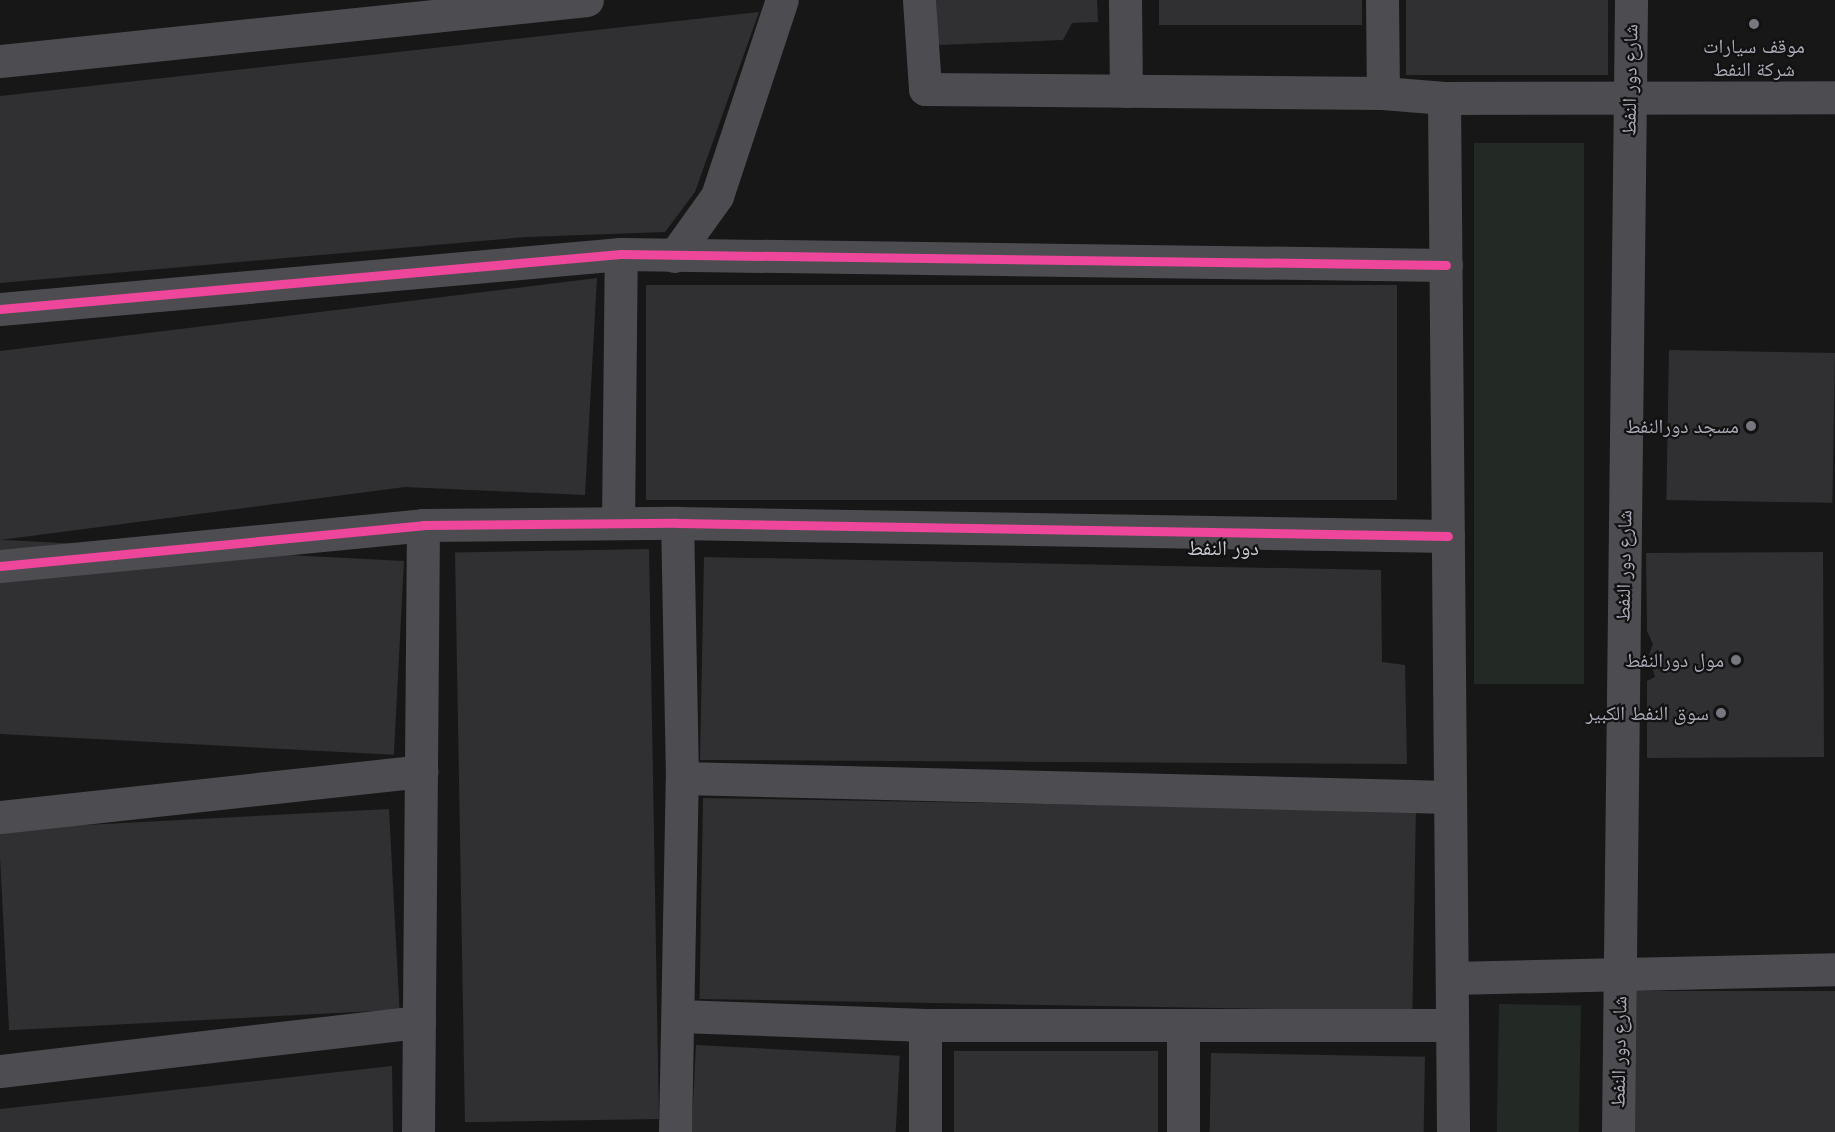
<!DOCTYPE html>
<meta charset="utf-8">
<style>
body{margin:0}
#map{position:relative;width:1835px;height:1132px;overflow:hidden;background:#171718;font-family:Montserrat,"Noto Naskh Arabic",sans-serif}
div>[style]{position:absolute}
.green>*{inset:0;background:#232a26;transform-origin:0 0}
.building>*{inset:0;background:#303032;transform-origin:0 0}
.minor>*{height:33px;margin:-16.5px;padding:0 16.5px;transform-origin:16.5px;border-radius:16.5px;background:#4d4d51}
.cycleway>*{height:9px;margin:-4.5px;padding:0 4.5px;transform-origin:4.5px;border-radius:4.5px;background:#ed469a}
.dots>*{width:16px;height:16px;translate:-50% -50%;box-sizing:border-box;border:3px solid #121213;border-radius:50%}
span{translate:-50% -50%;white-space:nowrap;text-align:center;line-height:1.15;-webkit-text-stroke:4.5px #121213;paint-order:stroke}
.poi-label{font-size:20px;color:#aaabb7}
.right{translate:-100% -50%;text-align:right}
.street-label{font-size:20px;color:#aaabb7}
.neighbourhood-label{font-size:21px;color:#cbcbd3}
</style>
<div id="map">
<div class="green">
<div style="left:1474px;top:143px;width:110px;height:541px"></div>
<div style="left:1499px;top:1004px;width:82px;height:128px;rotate:1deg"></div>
</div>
<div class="building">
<div style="clip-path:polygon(936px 0,1097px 0,1098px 22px,1072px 23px,1063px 40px,938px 45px)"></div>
<div style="left:1159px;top:0;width:203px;height:25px"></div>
<div style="left:1406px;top:0;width:202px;height:75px"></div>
<div style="clip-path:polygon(759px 12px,695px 192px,665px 232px,526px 237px,0 283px,0 96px)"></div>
<div style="clip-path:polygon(597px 278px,585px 495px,405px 487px,0 540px,0 351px)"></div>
<div style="left:646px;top:285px;width:751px;height:215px"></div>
<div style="left:1669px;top:350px;width:166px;height:150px;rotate:1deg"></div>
<div style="left:649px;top:549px;width:570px;height:194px;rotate:89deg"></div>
<div style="clip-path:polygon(1823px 552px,1824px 757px,1647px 758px,1647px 681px,1655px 677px,1649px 655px,1653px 644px,1647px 631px,1646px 553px)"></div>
<div style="clip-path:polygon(704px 557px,1381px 570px,1382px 662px,1405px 665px,1407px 764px,700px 760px)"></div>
<div style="left:404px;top:561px;width:194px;height:406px;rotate:93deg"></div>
<div style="left:703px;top:798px;width:713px;height:201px;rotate:1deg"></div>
<div style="left:389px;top:809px;width:201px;height:391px;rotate:87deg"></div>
<div style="left:1635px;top:991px;width:200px;height:141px"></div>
<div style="left:696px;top:1045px;width:204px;height:87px;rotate:3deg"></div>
<div style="left:1158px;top:1051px;width:81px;height:204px;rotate:90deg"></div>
<div style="left:1211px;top:1053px;width:214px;height:79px;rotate:1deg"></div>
<div style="clip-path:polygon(392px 1066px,393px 1132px,0 1132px,0 1109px)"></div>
</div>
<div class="minor">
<div style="left:919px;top:0;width:89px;rotate:86.1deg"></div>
<div style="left:925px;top:89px;width:458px;rotate:0.5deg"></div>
<div style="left:1383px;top:93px;width:61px;rotate:4.7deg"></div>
<div style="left:1444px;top:98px;width:391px;rotate:-0.1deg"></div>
<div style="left:1125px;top:0;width:91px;rotate:89.4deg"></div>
<div style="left:1382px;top:0;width:93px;rotate:89.4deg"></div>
<div style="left:0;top:61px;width:590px;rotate:-5.93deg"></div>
<div style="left:1444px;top:98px;width:1034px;rotate:89.5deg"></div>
<div style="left:674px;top:256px;width:74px;rotate:-54.4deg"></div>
<div style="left:717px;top:196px;width:206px;rotate:-71.7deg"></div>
<div style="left:0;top:309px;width:623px;rotate:-5.06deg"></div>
<div style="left:621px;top:254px;width:825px;rotate:0.76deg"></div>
<div style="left:618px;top:523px;width:269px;rotate:-89.4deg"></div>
<div style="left:0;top:566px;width:425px;rotate:-5.5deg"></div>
<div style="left:423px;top:525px;width:254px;rotate:-0.5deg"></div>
<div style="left:677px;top:523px;width:771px;rotate:0.97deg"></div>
<div style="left:682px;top:778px;width:768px;rotate:1.42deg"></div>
<div style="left:0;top:817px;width:424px;rotate:-6.2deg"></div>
<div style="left:1452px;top:978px;width:383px;rotate:-1.3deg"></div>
<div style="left:679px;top:1016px;width:246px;rotate:2.1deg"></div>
<div style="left:925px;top:1025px;width:527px"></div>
<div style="left:925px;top:1025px;width:107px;rotate:90deg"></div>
<div style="left:0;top:1071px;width:422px;rotate:-6.7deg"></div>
<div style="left:418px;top:1132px;width:607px;rotate:-89.53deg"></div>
<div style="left:675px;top:1132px;width:354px;rotate:-88.9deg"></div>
<div style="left:682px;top:778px;width:255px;rotate:-91.1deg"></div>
<div style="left:1183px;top:1132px;width:106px;rotate:-90deg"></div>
<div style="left:1618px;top:1132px;width:1132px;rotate:-89.34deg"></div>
</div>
<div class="cycleway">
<div style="left:0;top:309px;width:623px;rotate:-5.06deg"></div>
<div style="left:621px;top:254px;width:825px;rotate:0.76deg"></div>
<div style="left:0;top:566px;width:425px;rotate:-5.5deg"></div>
<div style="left:423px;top:525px;width:254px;rotate:-0.5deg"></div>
<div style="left:677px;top:523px;width:771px;rotate:0.97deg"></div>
</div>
<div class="dots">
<div style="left:1754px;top:24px;background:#77777f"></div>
<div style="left:1751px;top:426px;background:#77777f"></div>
<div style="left:1736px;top:660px;background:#77777f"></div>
<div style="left:1721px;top:713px;background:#77777f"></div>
</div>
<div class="poi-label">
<span style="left:1754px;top:58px">موقف سيارات<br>شركة النفط</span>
<span class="right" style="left:1739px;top:426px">مسجد دورالنفط</span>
<span class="right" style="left:1724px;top:660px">مول دورالنفط</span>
<span class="right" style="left:1709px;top:713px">سوق النفط الكبير</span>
</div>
<div class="street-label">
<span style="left:1630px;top:80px;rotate:-89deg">شارع دور النفط</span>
<span style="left:1624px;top:566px;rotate:-89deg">شارع دور النفط</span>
<span style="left:1619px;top:1052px;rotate:-89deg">شارع دور النفط</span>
</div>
<div class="neighbourhood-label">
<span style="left:1223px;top:548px">دور النفط</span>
</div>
</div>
